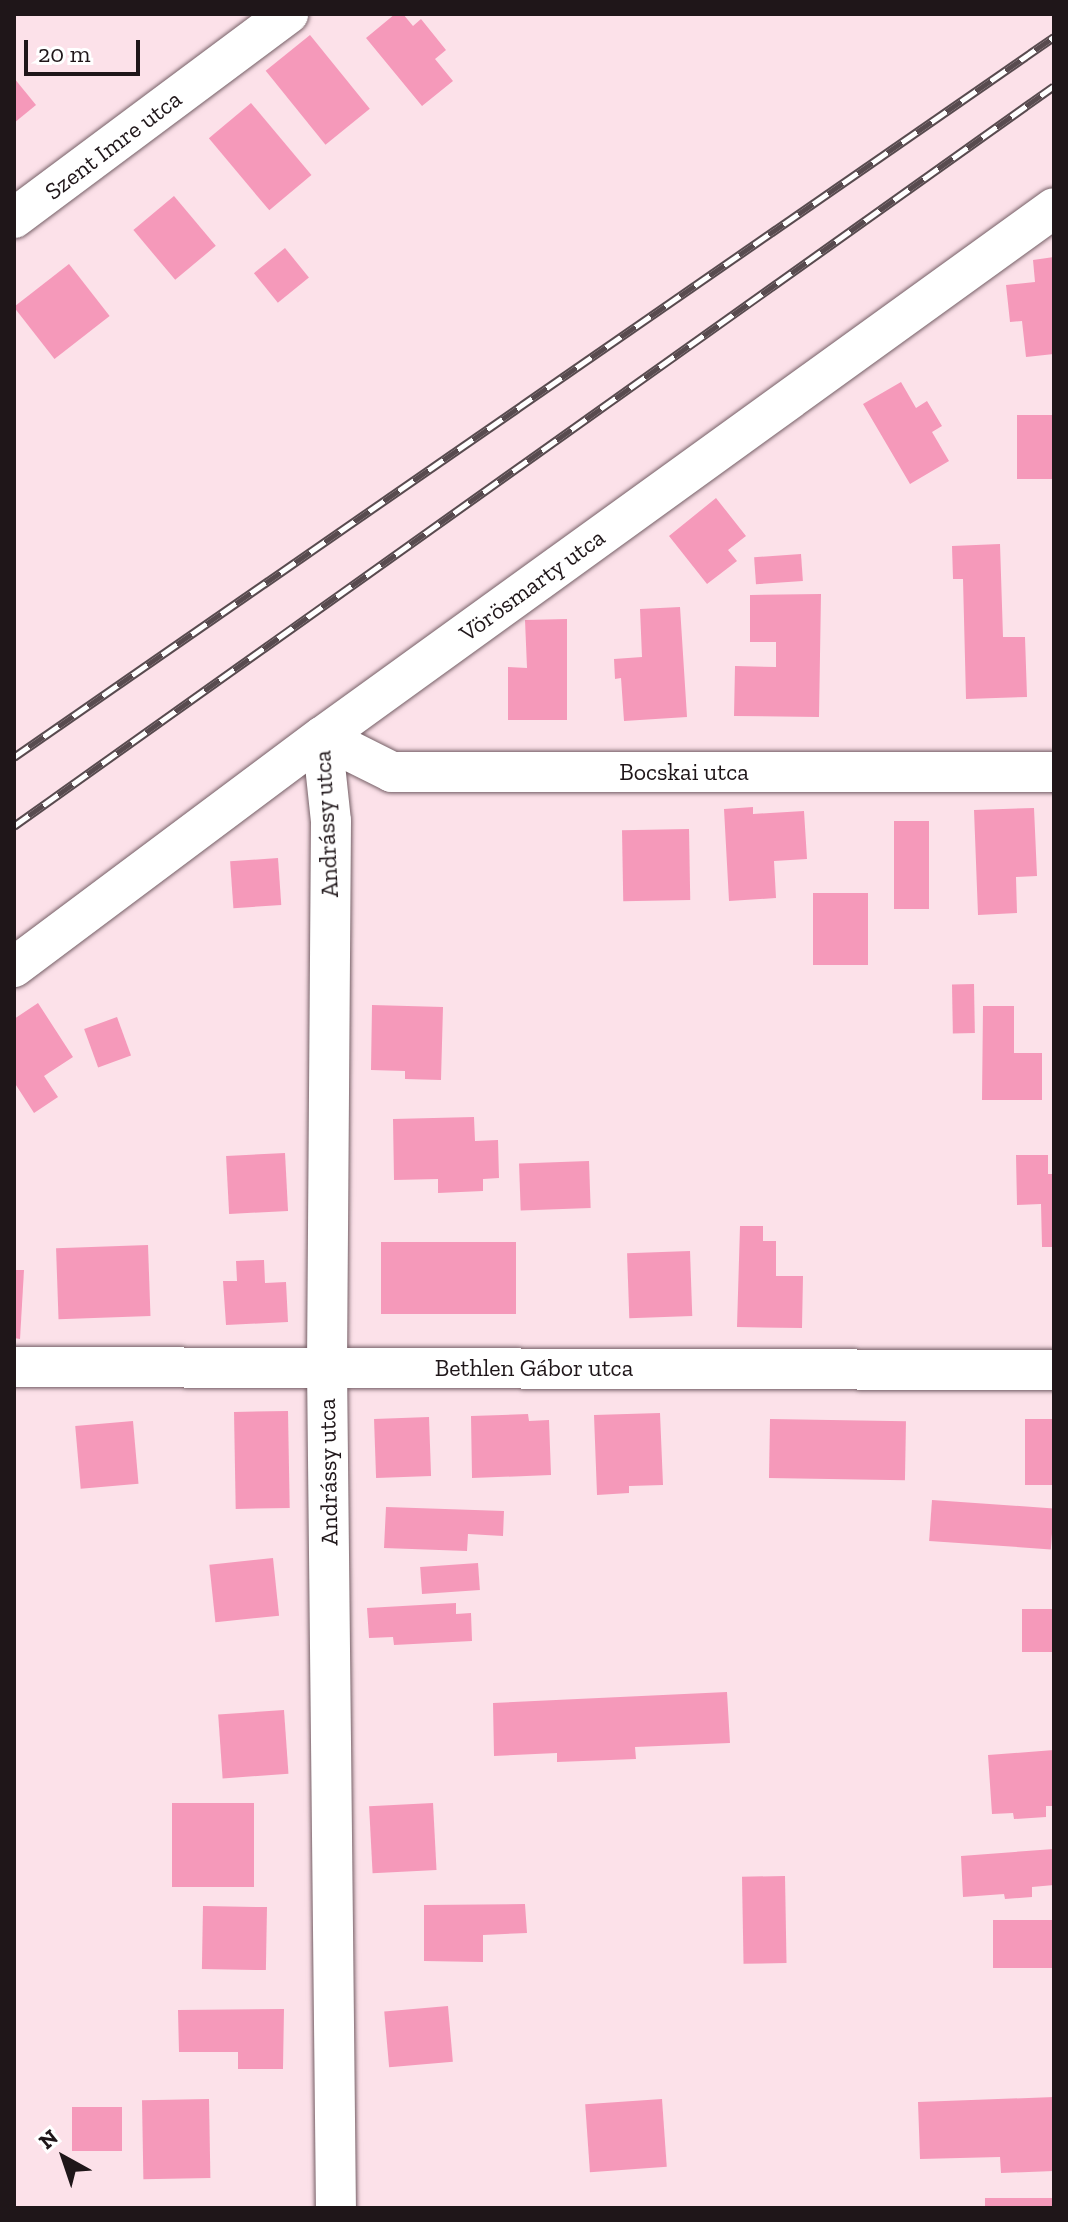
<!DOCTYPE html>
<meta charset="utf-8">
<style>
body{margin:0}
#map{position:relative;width:1068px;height:2222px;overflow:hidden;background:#fce1e9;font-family:"Zilla Slab",serif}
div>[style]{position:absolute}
.building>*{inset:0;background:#f599ba;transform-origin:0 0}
.roads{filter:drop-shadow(0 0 2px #755f66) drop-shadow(0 0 2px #755f66)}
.minor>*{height:40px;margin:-20px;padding:0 20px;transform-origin:20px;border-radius:20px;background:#fff}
.rail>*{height:9px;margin-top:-4.5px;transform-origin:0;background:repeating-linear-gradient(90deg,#fff 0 18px,#584b4f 0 36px);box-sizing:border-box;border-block:2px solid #584b4f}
span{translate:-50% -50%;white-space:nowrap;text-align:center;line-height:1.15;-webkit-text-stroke:6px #fff;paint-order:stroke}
.street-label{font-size:24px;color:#1f1619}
.frame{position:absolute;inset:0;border:16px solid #1f1619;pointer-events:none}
.north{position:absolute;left:24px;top:2118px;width:80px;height:80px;-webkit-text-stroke:6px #fff;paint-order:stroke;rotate:320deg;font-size:22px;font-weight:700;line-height:32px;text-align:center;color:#1f1619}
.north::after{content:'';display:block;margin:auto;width:28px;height:36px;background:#1f1619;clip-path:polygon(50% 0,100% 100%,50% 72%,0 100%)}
.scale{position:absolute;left:24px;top:40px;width:116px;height:36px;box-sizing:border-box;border:4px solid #1f1619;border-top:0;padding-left:10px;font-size:24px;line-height:28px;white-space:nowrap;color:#1f1619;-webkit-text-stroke:6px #fff;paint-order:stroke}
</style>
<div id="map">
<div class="building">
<div style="clip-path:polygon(395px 14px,403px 14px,413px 26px,421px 19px,446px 50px,435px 59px,453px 81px,422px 106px,366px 38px)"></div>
<div style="left:310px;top:35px;width:95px;height:57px;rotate:51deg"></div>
<div style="clip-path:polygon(14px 78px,36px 105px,14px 123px)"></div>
<div style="left:251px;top:103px;width:94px;height:55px;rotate:50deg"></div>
<div style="left:174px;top:196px;width:65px;height:53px;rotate:50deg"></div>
<div style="left:285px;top:248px;width:38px;height:40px;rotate:51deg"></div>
<div style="clip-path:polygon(1054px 257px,1054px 354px,1026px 357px,1022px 321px,1010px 322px,1006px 285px,1035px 282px,1033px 260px)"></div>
<div style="left:69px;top:264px;width:66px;height:70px;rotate:52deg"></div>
<div style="clip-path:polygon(901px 382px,916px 408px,927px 401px,942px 426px,932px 432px,949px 461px,910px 484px,863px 404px)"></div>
<div style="left:1054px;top:415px;width:64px;height:37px;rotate:90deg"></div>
<div style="clip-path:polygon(716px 498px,746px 536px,728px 550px,737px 561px,707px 584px,669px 536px)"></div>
<div style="clip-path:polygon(1000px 544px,1003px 637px,1025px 637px,1027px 697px,966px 699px,963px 579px,953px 579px,952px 546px)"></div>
<div style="left:801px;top:554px;width:27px;height:47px;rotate:86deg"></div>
<div style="clip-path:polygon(821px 594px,819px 717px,734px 716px,735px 666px,776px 667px,776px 642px,750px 642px,750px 595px)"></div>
<div style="clip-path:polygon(680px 607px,687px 717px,624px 721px,621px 678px,615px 679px,614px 659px,642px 657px,640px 609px)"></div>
<div style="clip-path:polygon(567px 619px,567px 720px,508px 720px,508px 667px,527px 668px,525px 620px)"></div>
<div style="clip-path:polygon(753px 807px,753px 814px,804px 811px,807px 859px,774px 861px,776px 898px,729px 901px,724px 809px)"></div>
<div style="clip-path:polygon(1034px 808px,1037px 876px,1016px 877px,1017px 913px,978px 915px,974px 810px)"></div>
<div style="left:894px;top:821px;width:35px;height:88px"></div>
<div style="left:689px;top:829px;width:71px;height:67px;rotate:89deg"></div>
<div style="left:278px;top:858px;width:47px;height:48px;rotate:86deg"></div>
<div style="left:813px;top:893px;width:55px;height:72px"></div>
<div style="left:974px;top:984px;width:49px;height:22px;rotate:89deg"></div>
<div style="clip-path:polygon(38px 1003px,73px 1057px,44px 1076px,58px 1097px,34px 1113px,14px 1082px,14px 1019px)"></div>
<div style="clip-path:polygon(372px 1005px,443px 1007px,441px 1080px,405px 1079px,405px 1071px,371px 1070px)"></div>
<div style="clip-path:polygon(983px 1006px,1014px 1006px,1014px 1053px,1042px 1053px,1042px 1100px,982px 1100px)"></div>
<div style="left:117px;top:1017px;width:41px;height:35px;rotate:70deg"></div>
<div style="clip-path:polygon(474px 1117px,475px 1141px,498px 1140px,499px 1178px,483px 1179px,483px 1191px,438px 1193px,438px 1179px,394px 1180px,393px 1119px)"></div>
<div style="left:285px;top:1153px;width:58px;height:59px;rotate:87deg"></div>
<div style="clip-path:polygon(1016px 1155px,1048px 1155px,1048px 1174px,1054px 1174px,1054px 1247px,1042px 1247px,1041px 1204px,1017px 1205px)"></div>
<div style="left:589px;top:1161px;width:47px;height:70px;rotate:88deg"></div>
<div style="clip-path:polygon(740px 1226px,763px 1226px,763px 1241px,776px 1241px,776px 1276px,803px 1276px,802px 1328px,737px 1327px)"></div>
<div style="left:516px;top:1242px;width:72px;height:135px;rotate:90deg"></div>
<div style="left:148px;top:1245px;width:71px;height:92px;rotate:88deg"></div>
<div style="left:690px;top:1251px;width:65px;height:63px;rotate:88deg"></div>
<div style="clip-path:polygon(264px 1260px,265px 1283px,286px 1282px,288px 1322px,226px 1325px,223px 1281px,237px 1281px,236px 1261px)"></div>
<div style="clip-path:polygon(14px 1270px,24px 1270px,20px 1339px,14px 1338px)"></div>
<div style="left:288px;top:1411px;width:97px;height:54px;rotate:89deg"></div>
<div style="clip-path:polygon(660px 1413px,663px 1485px,629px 1486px,629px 1493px,597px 1495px,594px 1415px)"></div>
<div style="clip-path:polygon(528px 1414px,529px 1421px,549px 1420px,551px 1475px,472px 1478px,471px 1416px)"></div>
<div style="left:429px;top:1417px;width:59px;height:55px;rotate:88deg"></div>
<div style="left:770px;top:1419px;width:136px;height:59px;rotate:1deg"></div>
<div style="left:1025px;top:1419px;width:29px;height:66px"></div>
<div style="left:133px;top:1421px;width:63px;height:58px;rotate:85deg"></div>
<div style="left:932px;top:1500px;width:122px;height:41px;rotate:4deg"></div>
<div style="clip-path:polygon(386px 1507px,504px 1511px,503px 1536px,468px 1534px,467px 1551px,384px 1548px)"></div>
<div style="left:273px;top:1558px;width:58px;height:64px;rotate:84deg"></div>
<div style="left:478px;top:1563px;width:27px;height:58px;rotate:86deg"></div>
<div style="clip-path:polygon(456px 1603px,456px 1614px,471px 1613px,472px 1641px,394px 1645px,393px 1637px,369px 1638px,367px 1608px)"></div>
<div style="left:1054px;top:1609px;width:43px;height:32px;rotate:90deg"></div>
<div style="clip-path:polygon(727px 1692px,730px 1743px,635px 1747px,636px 1759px,557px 1762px,557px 1753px,494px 1756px,493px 1703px)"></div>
<div style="left:284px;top:1710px;width:64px;height:66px;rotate:86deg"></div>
<div style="clip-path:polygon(1054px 1750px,1054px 1806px,1046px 1806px,1046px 1817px,1014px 1819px,1013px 1813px,992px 1814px,988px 1755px)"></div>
<div style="left:172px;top:1803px;width:82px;height:84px"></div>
<div style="left:433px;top:1803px;width:67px;height:64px;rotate:87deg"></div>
<div style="clip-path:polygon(1054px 1849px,1054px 1885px,1032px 1887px,1032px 1897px,1005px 1899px,1004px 1894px,963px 1897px,961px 1856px)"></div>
<div style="left:785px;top:1876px;width:87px;height:43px;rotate:89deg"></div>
<div style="clip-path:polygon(525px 1904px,527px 1933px,483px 1935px,483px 1962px,424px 1961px,424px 1905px)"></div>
<div style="left:203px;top:1906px;width:64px;height:63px;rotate:1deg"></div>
<div style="left:1054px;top:1920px;width:48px;height:61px;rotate:90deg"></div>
<div style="left:448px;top:2006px;width:56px;height:64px;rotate:85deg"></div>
<div style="clip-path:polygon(284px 2009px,283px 2069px,238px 2069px,238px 2052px,179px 2052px,178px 2010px)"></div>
<div style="clip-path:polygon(1054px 2097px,1054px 2171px,1001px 2173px,1000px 2157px,920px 2159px,918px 2102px)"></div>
<div style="left:209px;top:2099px;width:79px;height:67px;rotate:89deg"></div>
<div style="left:662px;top:2099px;width:68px;height:77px;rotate:86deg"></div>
<div style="left:72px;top:2107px;width:50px;height:44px"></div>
<div style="left:985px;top:2198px;width:69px;height:10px"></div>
</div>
<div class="roads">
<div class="minor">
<div style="left:14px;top:218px;width:342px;rotate:-36.7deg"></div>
<div style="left:322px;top:737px;width:84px;rotate:83.9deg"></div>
<div style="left:331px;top:821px;width:545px;rotate:90.42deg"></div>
<div style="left:327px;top:1366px;width:842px;rotate:89.39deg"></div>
<div style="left:322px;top:737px;width:78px;rotate:26.6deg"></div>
<div style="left:392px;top:772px;width:662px"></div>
<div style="left:14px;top:967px;width:384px;rotate:-36.8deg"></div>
<div style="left:322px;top:737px;width:903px;rotate:-35.85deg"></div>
<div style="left:14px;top:1367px;width:1040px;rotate:0.17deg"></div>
</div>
</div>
<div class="rail">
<div style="left:14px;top:757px;width:1265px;rotate:-34.7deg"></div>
<div style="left:14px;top:826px;width:1276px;rotate:-35.43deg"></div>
</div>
<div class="street-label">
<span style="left:113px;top:145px;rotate:-37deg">Szent Imre utca</span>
<span style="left:532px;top:585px;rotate:-36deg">Vörösmarty utca</span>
<span style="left:684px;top:772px">Bocskai utca</span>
<span style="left:326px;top:824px;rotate:-93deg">Andrássy utca</span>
<span style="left:534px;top:1368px">Bethlen Gábor utca</span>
<span style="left:328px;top:1472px;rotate:-91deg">Andrássy utca</span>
</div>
<div class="frame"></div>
<div class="north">N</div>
<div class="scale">20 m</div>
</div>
